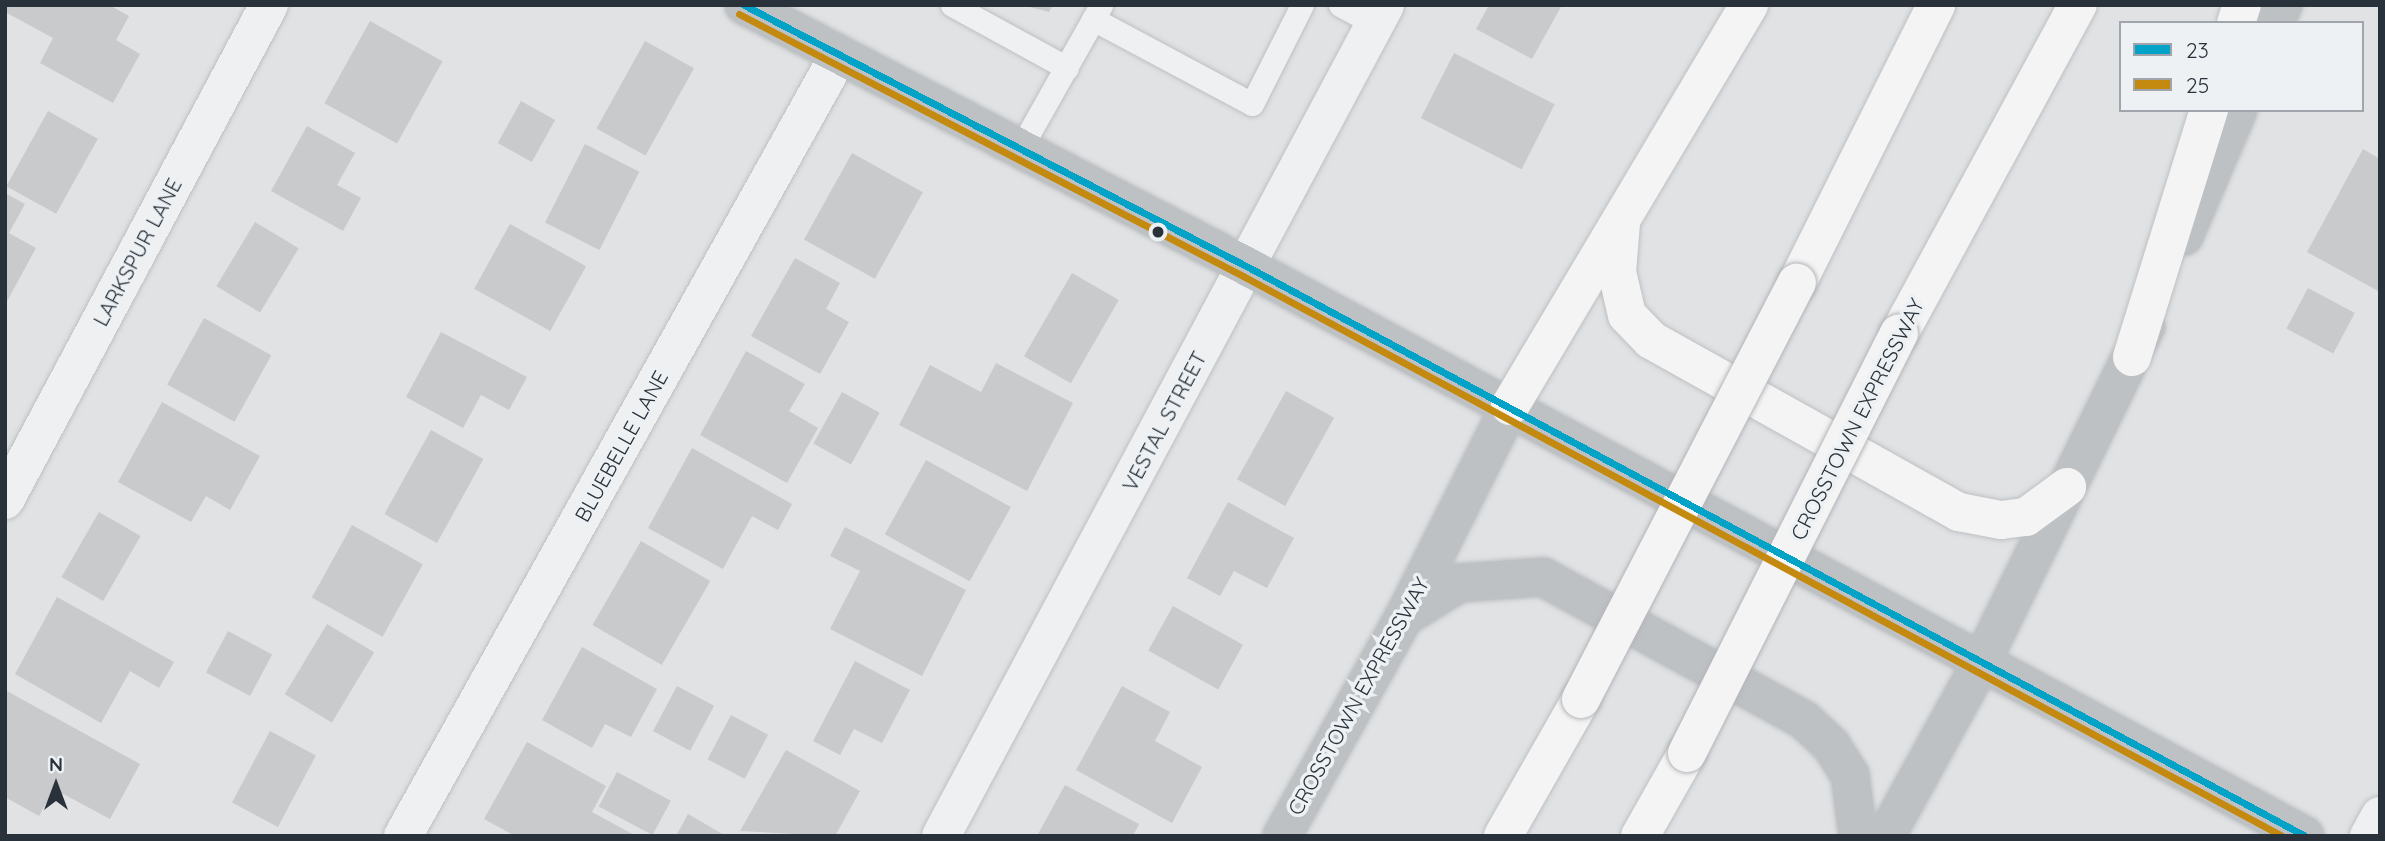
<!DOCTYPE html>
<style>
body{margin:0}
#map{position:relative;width:2385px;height:841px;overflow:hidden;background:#e0e2e4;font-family:Quicksand,sans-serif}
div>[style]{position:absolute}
.building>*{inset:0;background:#c8cacc;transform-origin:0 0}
.roads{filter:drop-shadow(0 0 2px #bec0c2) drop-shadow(0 0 2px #bec0c2)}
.service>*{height:23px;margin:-11.5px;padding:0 11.5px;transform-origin:11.5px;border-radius:11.5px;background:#eff0f1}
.minor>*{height:38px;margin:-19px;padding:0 19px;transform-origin:19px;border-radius:19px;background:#eff0f1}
.secondary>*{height:38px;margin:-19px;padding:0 19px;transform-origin:19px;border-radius:19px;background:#bec1c4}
.motorway>*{height:38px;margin:-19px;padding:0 19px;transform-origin:19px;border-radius:19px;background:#f4f4f5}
.bridges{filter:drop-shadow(0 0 2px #b3b5b8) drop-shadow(0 0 2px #b3b5b8)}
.motorway-bridge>*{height:38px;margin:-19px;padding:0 19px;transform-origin:19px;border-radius:19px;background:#f4f4f5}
.bus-1>*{height:7px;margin:-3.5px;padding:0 3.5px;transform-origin:3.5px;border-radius:3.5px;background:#02a3c7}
.bus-2>*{height:7px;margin:-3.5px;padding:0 3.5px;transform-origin:3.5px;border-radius:3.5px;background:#c4890f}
.dots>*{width:19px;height:19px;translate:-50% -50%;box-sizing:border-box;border:4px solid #edf1f4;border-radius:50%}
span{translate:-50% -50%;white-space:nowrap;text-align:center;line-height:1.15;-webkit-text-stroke:7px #edf1f4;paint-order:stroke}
.street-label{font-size:21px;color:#29323b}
.frame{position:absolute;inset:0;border:7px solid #29323b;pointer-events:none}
.legend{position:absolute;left:2119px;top:21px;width:245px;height:91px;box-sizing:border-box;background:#edf1f4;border:2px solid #9fa5aa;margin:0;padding:9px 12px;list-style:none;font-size:21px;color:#29323b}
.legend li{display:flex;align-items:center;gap:14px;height:35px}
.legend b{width:35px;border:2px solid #9fa5aa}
.north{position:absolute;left:21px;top:750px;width:70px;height:70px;-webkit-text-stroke:5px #edf1f4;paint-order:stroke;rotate:0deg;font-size:19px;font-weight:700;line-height:28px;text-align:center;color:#29323b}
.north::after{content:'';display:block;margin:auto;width:24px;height:32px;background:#29323b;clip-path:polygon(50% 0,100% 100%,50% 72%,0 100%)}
</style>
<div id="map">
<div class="building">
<div style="clip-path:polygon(8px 5px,109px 5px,129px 16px,116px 40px,140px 54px,113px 103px,40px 63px,53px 38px,5px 12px)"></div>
<div style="clip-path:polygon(1022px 5px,1053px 5px,1049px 12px)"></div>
<div style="clip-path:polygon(1489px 5px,1562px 5px,1532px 59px,1476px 29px)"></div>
<div style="left:370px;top:21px;width:83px;height:94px;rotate:29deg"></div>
<div style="left:645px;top:41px;width:56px;height:100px;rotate:29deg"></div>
<div style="left:1454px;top:53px;width:113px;height:73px;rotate:27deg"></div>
<div style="left:521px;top:101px;width:39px;height:48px;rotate:29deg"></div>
<div style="left:48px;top:111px;width:57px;height:86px;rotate:29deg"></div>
<div style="clip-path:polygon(307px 126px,355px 153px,337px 185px,361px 198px,343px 231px,271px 191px)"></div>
<div style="left:585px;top:144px;width:61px;height:88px;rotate:27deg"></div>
<div style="clip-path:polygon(2363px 149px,2380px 159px,2380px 292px,2307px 252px)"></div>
<div style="left:852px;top:153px;width:81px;height:99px;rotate:29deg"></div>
<div style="clip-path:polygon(5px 193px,25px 204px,9px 233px,36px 248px,5px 305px)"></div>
<div style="left:255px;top:222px;width:51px;height:75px;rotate:31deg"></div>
<div style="left:510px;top:224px;width:87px;height:74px;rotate:29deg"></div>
<div style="clip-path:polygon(795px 258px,840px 283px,826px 309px,849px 322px,820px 374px,751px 336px)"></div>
<div style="left:1072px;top:273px;width:54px;height:96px;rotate:30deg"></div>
<div style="left:2308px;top:288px;width:53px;height:46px;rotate:28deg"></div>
<div style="left:204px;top:318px;width:77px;height:76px;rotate:29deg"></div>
<div style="clip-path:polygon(441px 332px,527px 377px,509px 410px,481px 395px,463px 428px,406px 397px)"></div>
<div style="clip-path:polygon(746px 351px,805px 384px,789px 411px,818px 428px,787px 483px,700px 435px)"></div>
<div style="clip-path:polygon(996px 363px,1073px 403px,1027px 491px,899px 425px,930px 365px,981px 392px)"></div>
<div style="left:1286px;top:391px;width:55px;height:101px;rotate:29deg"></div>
<div style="left:842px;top:392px;width:43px;height:59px;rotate:29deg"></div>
<div style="clip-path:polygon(162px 402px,260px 456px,230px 510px,206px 496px,191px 522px,118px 482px)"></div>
<div style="left:431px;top:430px;width:60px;height:96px;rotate:29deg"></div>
<div style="clip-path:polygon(692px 448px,792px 504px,778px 530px,752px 516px,723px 569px,648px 528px)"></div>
<div style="left:926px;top:460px;width:97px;height:85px;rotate:29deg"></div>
<div style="clip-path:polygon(1228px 502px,1294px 538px,1267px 588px,1234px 571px,1220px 596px,1187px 578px)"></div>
<div style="left:99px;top:512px;width:48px;height:75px;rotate:30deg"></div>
<div style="left:352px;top:525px;width:81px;height:83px;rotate:29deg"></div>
<div style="clip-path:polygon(845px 527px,966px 590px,922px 676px,830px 629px,860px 571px,830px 556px)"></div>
<div style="left:641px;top:541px;width:80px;height:97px;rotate:30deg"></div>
<div style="clip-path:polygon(57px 597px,174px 662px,159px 688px,130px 671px,101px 723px,15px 674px)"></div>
<div style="left:1173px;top:606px;width:80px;height:51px;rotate:29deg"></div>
<div style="left:327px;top:624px;width:55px;height:82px;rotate:31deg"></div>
<div style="left:228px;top:631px;width:50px;height:47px;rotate:28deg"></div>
<div style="clip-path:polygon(582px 647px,657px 689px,631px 737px,605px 724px,592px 748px,542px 720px)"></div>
<div style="clip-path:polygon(855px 661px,910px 690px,882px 743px,854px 729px,840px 755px,813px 741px)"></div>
<div style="left:677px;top:686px;width:42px;height:51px;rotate:28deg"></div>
<div style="clip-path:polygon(1122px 686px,1170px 712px,1155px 741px,1202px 767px,1172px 823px,1076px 770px)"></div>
<div style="clip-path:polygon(5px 690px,140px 764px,110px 819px,54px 789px,39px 816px,5px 797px)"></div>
<div style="left:731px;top:715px;width:42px;height:50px;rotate:28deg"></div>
<div style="left:270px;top:731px;width:52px;height:81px;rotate:28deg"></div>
<div style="clip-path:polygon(527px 742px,606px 786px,592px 812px,636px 836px,515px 836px,484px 819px)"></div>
<div style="clip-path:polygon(786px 750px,860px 791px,835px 836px,740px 831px)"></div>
<div style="left:617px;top:772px;width:61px;height:39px;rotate:28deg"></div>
<div style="clip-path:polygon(1065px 785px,1139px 824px,1133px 836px,1037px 836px)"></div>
<div style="clip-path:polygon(688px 814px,726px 836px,676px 836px)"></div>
</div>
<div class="roads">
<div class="service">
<div style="left:952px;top:5px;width:131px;rotate:28.7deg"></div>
<div style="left:1340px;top:5px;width:40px;rotate:28deg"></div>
<div style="left:1093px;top:19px;width:180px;rotate:28.1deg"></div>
<div style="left:1252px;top:104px;width:111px;rotate:-63.2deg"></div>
<div style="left:1020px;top:149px;width:165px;rotate:-60.6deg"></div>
</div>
<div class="minor">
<div style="left:5px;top:500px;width:561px;rotate:-61.93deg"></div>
<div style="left:403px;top:836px;width:894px;rotate:-60.83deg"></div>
<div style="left:941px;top:836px;width:942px;rotate:-61.88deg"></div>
<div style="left:2369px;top:836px;width:23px;rotate:-61deg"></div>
</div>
<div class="secondary">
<div style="left:744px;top:5px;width:568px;rotate:27.47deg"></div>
<div style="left:1248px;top:267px;width:1200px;rotate:28.29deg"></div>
<div style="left:2275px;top:23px;width:20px;rotate:-66deg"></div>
<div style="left:2184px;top:236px;width:137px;rotate:-66.8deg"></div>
<div style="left:1404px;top:617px;width:65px;rotate:-31.7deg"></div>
<div style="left:1459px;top:583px;width:84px;rotate:-4.1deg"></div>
<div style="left:1543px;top:577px;width:298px;rotate:28.7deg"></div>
<div style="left:1804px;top:720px;width:37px;rotate:43deg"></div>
<div style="left:1831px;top:745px;width:36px;rotate:58deg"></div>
<div style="left:1850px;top:775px;width:62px;rotate:82.5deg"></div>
<div style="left:1282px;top:836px;width:251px;rotate:-60.9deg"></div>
<div style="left:1404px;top:617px;width:236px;rotate:-63.3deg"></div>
<div style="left:1886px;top:836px;width:197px;rotate:-61.2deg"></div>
<div style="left:1981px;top:663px;width:375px;rotate:-63.9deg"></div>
</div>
<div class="motorway">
<div style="left:2236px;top:23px;width:19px;rotate:-72deg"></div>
<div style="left:1621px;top:223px;width:49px;rotate:94.7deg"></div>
<div style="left:1617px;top:272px;width:44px;rotate:76.9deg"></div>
<div style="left:1627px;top:315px;width:35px;rotate:46deg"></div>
<div style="left:1651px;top:340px;width:353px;rotate:29.2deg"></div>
<div style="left:1959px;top:512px;width:43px;rotate:10.8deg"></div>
<div style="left:2001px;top:520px;width:25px;rotate:-7deg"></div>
<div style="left:2026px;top:517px;width:51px;rotate:-36.2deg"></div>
<div style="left:1797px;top:283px;width:311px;rotate:-63.4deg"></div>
<div style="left:1899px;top:334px;width:375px;rotate:-61.5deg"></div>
<div style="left:2132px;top:357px;width:259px;rotate:-72.7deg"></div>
<div style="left:1510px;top:406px;width:467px;rotate:-59.2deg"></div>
<div style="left:1503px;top:836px;width:158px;rotate:-60.3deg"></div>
<div style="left:1640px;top:836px;width:95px;rotate:-60.5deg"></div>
</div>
</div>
<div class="bridges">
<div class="motorway-bridge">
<div style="left:1581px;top:699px;width:469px;rotate:-62.6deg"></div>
<div style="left:1687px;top:753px;width:470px;rotate:-63.2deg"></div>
</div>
</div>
<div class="bus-1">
<div style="left:744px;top:5px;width:568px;rotate:27.47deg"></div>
<div style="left:1248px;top:267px;width:1200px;rotate:28.29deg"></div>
</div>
<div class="bus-2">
<div style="left:739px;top:14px;width:568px;rotate:27.47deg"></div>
<div style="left:1243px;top:276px;width:1180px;rotate:28.32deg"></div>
</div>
<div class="dots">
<div style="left:1158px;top:232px;background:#29323b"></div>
</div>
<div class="street-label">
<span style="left:137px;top:252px;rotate:-62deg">LARKSPUR LANE</span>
<span style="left:1857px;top:419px;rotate:-63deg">CROSSTOWN EXPRESSWAY</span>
<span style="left:1164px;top:421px;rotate:-62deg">VESTAL STREET</span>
<span style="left:621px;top:446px;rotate:-61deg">BLUEBELLE LANE</span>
<span style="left:1358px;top:696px;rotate:-61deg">CROSSTOWN EXPRESSWAY</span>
</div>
<div class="frame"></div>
<ul class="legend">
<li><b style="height:9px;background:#02a3c7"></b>23</li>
<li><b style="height:9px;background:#c4890f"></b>25</li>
</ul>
<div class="north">N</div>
</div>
